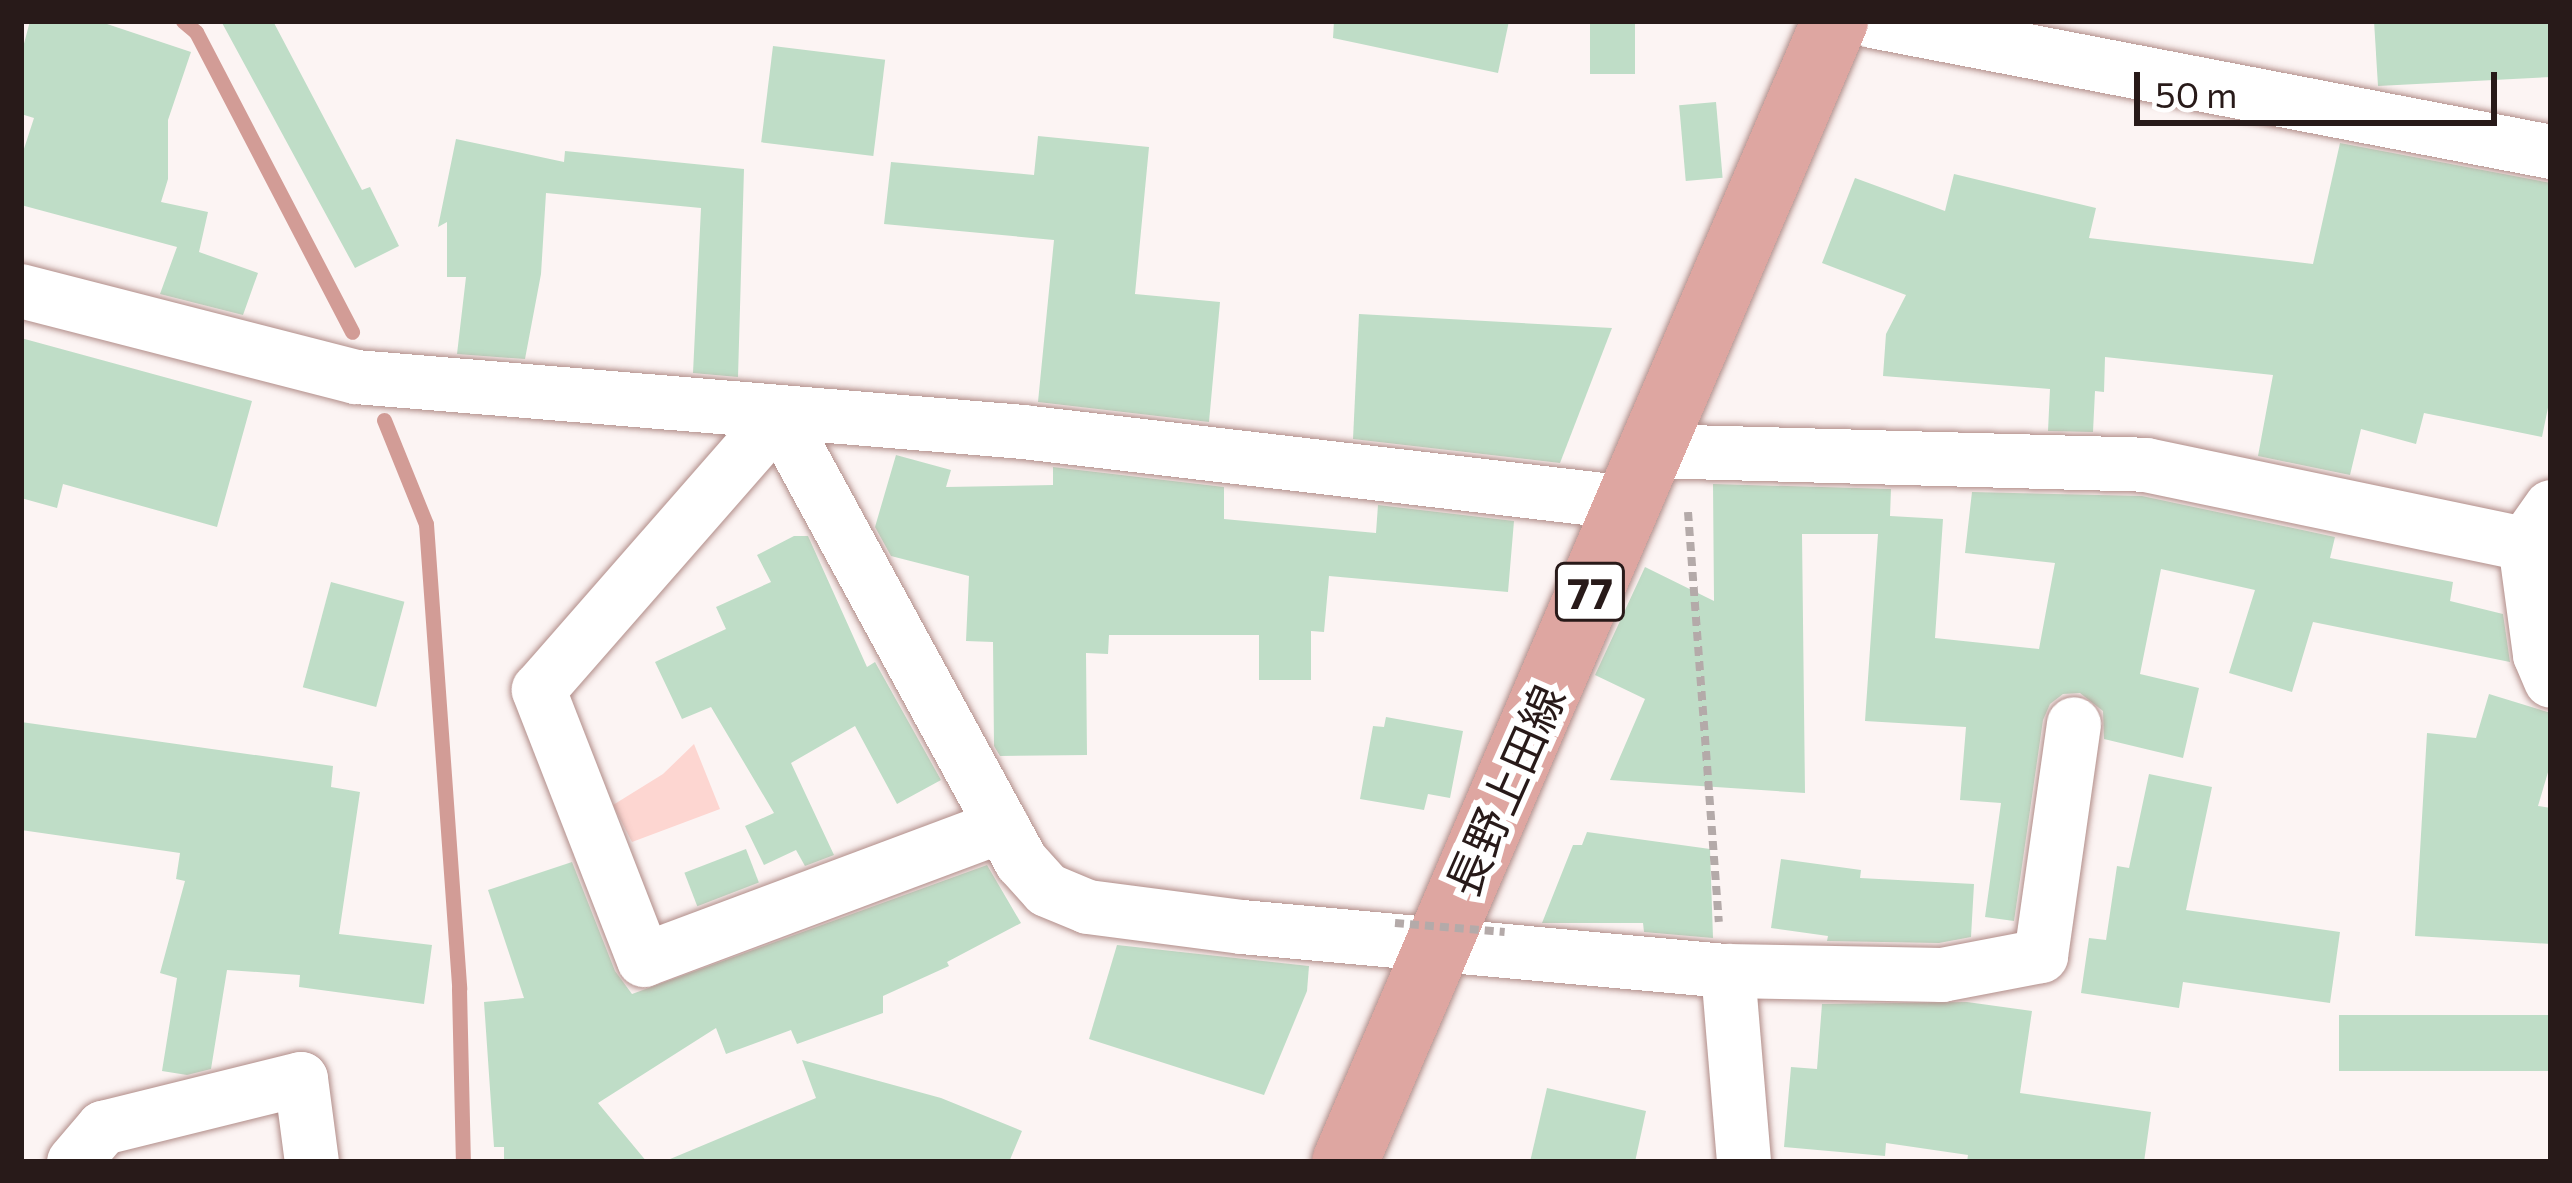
<!DOCTYPE html>
<meta charset="utf-8">
<style>
body{margin:0}
#map{position:relative;width:2572px;height:1183px;overflow:hidden;background:#fcf4f3;font-family:Commissioner,"Noto Sans JP",sans-serif}
div>[style]{position:absolute}
.green>*{inset:0;background:#fdd6d1}
.stream>*{height:15px;margin:-7.5px;padding:0 7.5px;transform-origin:7.5px;border-radius:7.5px;background:#d29c96}
.building>*{inset:0;background:#bfddc7;transform-origin:0 0}
.path>*{height:8px;margin-top:-4px;transform-origin:0;background:repeating-linear-gradient(90deg,#b4aaa9 0 9px,transparent 0 15px)}
.roads{filter:drop-shadow(0 0 3px #b18d89) drop-shadow(0 0 3px #b18d89)}
.street>*{height:54px;margin:-27px;padding:0 27px;transform-origin:27px;border-radius:27px;background:#fff}
.primary>*{height:66px;margin:-33px;padding:0 33px;transform-origin:33px;border-radius:33px;background:#dea6a1}
.path-bridge>*{height:8px;margin-top:-4px;transform-origin:0;background:repeating-linear-gradient(90deg,#b4aaa9 0 9px,transparent 0 15px)}
span{translate:-50% -50%;white-space:nowrap;text-align:center;line-height:1.15;-webkit-text-stroke:12px #fff;paint-order:stroke}
.shield-label span{padding:3px 9px;background:#fff;border:3px solid;border-radius:9px;-webkit-text-stroke-width:0}
.shield-label{font-size:42px;color:#281a19;font-weight:700}
.street-label{font-size:45px;color:#281a19}
.frame{position:absolute;inset:0;border:24px solid #281a19;pointer-events:none}
.scale{position:absolute;left:2134px;top:72px;width:363px;height:54px;box-sizing:border-box;border:6px solid #281a19;border-top:0;padding-left:15px;font-size:36px;line-height:42px;white-space:nowrap;color:#281a19;-webkit-text-stroke:9px #fff;paint-order:stroke}
</style>
<div id="map">
<div class="green">
<div style="clip-path:polygon(694px 744px,720px 809px,632px 842px,613px 805px,663px 774px)"></div>
</div>
<div class="stream">
<div style="left:183px;top:21px;width:17px;rotate:40deg"></div>
<div style="left:196px;top:32px;width:338px;rotate:62.5deg"></div>
<div style="left:384px;top:420px;width:112px;rotate:68deg"></div>
<div style="left:426px;top:524px;width:466px;rotate:85.9deg"></div>
<div style="left:459px;top:989px;width:173px;rotate:88.7deg"></div>
</div>
<div class="building">
<div style="clip-path:polygon(30px 21px,98px 21px,191px 52px,168px 120px,168px 179px,161px 202px,208px 212px,199px 252px,258px 273px,243px 315px,160px 294px,177px 247px,21px 205px,21px 158px,34px 118px,21px 114px,21px 55px)"></div>
<div style="clip-path:polygon(221px 21px,273px 21px,362px 190px,370px 187px,399px 246px,355px 268px)"></div>
<div style="clip-path:polygon(1334px 21px,1509px 21px,1498px 73px,1333px 38px)"></div>
<div style="left:1590px;top:21px;width:45px;height:53px"></div>
<div style="clip-path:polygon(2374px 21px,2551px 21px,2551px 77px,2378px 86px)"></div>
<div style="left:773px;top:46px;width:113px;height:97px;rotate:7deg"></div>
<div style="left:1716px;top:102px;width:76px;height:37px;rotate:85deg"></div>
<div style="clip-path:polygon(1038px 136px,1149px 147px,1135px 294px,1220px 302px,1209px 422px,1038px 402px,1054px 240px,884px 224px,891px 162px,1034px 175px)"></div>
<div style="clip-path:polygon(456px 139px,564px 162px,565px 151px,744px 169px,738px 377px,693px 373px,701px 208px,546px 193px,541px 274px,525px 359px,457px 354px,466px 277px,447px 277px,447px 222px,438px 227px)"></div>
<div style="clip-path:polygon(2340px 143px,2551px 183px,2551px 393px,2542px 437px,2424px 413px,2416px 444px,2361px 429px,2350px 475px,2258px 456px,2273px 375px,2105px 357px,2104px 392px,2095px 391px,2093px 432px,2048px 431px,2050px 389px,1883px 376px,1886px 334px,1906px 295px,1822px 263px,1855px 178px,1945px 211px,1954px 174px,2096px 208px,2089px 238px,2313px 264px)"></div>
<div style="clip-path:polygon(1359px 314px,1612px 328px,1560px 463px,1353px 439px)"></div>
<div style="clip-path:polygon(21px 338px,252px 401px,217px 527px,63px 484px,57px 508px,21px 498px)"></div>
<div style="clip-path:polygon(896px 455px,951px 470px,946px 487px,1053px 485px,1053px 467px,1224px 487px,1224px 519px,1376px 533px,1378px 505px,1514px 521px,1508px 592px,1329px 576px,1324px 632px,1311px 631px,1311px 680px,1259px 680px,1259px 635px,1109px 635px,1108px 654px,1086px 653px,1087px 755px,1000px 756px,994px 746px,993px 642px,966px 641px,969px 576px,891px 556px,875px 527px)"></div>
<div style="clip-path:polygon(1713px 484px,1891px 489px,1890px 516px,1943px 519px,1935px 638px,2039px 649px,2055px 563px,1965px 553px,1972px 492px,2142px 496px,2335px 537px,2330px 558px,2453px 582px,2450px 601px,2503px 614px,2510px 662px,2313px 622px,2292px 692px,2229px 673px,2255px 590px,2161px 569px,2140px 674px,2199px 688px,2183px 758px,2104px 739px,2103px 711px,2080px 693px,2063px 694px,2050px 704px,2043px 720px,2014px 921px,1985px 917px,2001px 803px,1960px 800px,1966px 727px,1865px 721px,1878px 534px,1802px 534px,1805px 793px,1610px 780px,1645px 699px,1595px 675px,1645px 567px,1714px 601px)"></div>
<div style="clip-path:polygon(794px 536px,808px 536px,867px 667px,875px 662px,941px 780px,897px 804px,855px 726px,791px 763px,834px 855px,805px 866px,796px 850px,764px 865px,745px 826px,774px 813px,711px 707px,682px 719px,655px 662px,726px 629px,716px 607px,771px 582px,757px 555px)"></div>
<div style="left:331px;top:582px;width:76px;height:109px;rotate:15deg"></div>
<div style="clip-path:polygon(2489px 694px,2551px 713px,2551px 762px,2538px 806px,2551px 808px,2551px 944px,2415px 936px,2427px 733px,2476px 738px)"></div>
<div style="clip-path:polygon(1386px 717px,1463px 731px,1450px 798px,1428px 794px,1424px 810px,1360px 799px,1373px 726px,1384px 727px)"></div>
<div style="clip-path:polygon(21px 722px,333px 766px,331px 787px,360px 792px,339px 934px,432px 945px,424px 1004px,299px 987px,300px 975px,227px 970px,211px 1069px,187px 1075px,162px 1071px,177px 978px,160px 973px,185px 881px,176px 879px,180px 853px,21px 830px)"></div>
<div style="clip-path:polygon(2149px 774px,2212px 787px,2186px 910px,2340px 932px,2330px 1003px,2183px 982px,2179px 1008px,2081px 993px,2089px 938px,2106px 940px,2117px 866px,2129px 868px)"></div>
<div style="clip-path:polygon(1587px 832px,1710px 849px,1713px 938px,1644px 932px,1643px 923px,1542px 923px,1573px 845px,1582px 845px)"></div>
<div style="left:746px;top:849px;width:36px;height:66px;rotate:69deg"></div>
<div style="clip-path:polygon(1781px 859px,1861px 870px,1860px 878px,1974px 884px,1971px 937px,1939px 943px,1827px 941px,1828px 936px,1771px 928px)"></div>
<div style="clip-path:polygon(572px 862px,615px 971px,632px 994px,987px 865px,1021px 923px,947px 962px,949px 966px,883px 996px,883px 1013px,797px 1044px,791px 1030px,726px 1054px,716px 1028px,598px 1103px,647px 1162px,504px 1162px,504px 1147px,494px 1147px,484px 1002px,524px 998px,488px 890px)"></div>
<div style="clip-path:polygon(1117px 945px,1309px 966px,1307px 991px,1264px 1095px,1089px 1039px)"></div>
<div style="clip-path:polygon(1967px 1002px,2032px 1011px,2020px 1093px,2151px 1112px,2144px 1162px,1967px 1162px,1968px 1155px,1886px 1143px,1885px 1156px,1784px 1147px,1791px 1067px,1817px 1069px,1822px 1004px)"></div>
<div style="left:2551px;top:1015px;width:56px;height:212px;rotate:90deg"></div>
<div style="clip-path:polygon(802px 1060px,941px 1098px,1022px 1131px,1009px 1162px,663px 1162px,816px 1098px)"></div>
<div style="clip-path:polygon(1547px 1088px,1646px 1111px,1635px 1162px,1530px 1162px)"></div>
</div>
<div class="path">
<div style="left:1688px;top:512px;width:411px;rotate:85.7deg"></div>
</div>
<div class="roads">
<div class="street">
<div style="left:1872px;top:21px;width:692px;rotate:10.92deg"></div>
<div style="left:21px;top:291px;width:346px;rotate:14.4deg"></div>
<div style="left:356px;top:377px;width:669px;rotate:4.71deg"></div>
<div style="left:1023px;top:432px;width:609px;rotate:6.69deg"></div>
<div style="left:1653px;top:451px;width:493px;rotate:1.6deg"></div>
<div style="left:2146px;top:465px;width:387px;rotate:11.8deg"></div>
<div style="left:2551px;top:507px;width:45px;rotate:125.1deg"></div>
<div style="left:2525px;top:544px;width:112px;rotate:82.3deg"></div>
<div style="left:2540px;top:655px;width:28px;rotate:67deg"></div>
<div style="left:1002px;top:826px;width:382px;rotate:159.5deg"></div>
<div style="left:644px;top:960px;width:290px;rotate:-111.3deg"></div>
<div style="left:539px;top:690px;width:364px;rotate:-48.8deg"></div>
<div style="left:779px;top:416px;width:507px;rotate:61.46deg"></div>
<div style="left:1021px;top:861px;width:39px;rotate:48deg"></div>
<div style="left:1047px;top:890px;width:44px;rotate:22.5deg"></div>
<div style="left:1088px;top:907px;width:155px;rotate:7.4deg"></div>
<div style="left:1242px;top:927px;width:488px;rotate:5.2deg"></div>
<div style="left:1728px;top:971px;width:192px;rotate:85.2deg"></div>
<div style="left:1728px;top:971px;width:214px;rotate:1.1deg"></div>
<div style="left:1942px;top:975px;width:101px;rotate:-10.9deg"></div>
<div style="left:2041px;top:956px;width:234px;rotate:-81.9deg"></div>
<div style="left:74px;top:1162px;width:45px;rotate:-49.5deg"></div>
<div style="left:103px;top:1128px;width:204px;rotate:-13.9deg"></div>
<div style="left:301px;top:1079px;width:84px;rotate:82.5deg"></div>
</div>
<div class="primary">
<div style="left:1345px;top:1162px;width:1242px;rotate:-66.76deg"></div>
</div>
</div>
<div class="path-bridge">
<div style="left:1395px;top:923px;width:110px;rotate:4.7deg"></div>
</div>
<div class="shield-label">
<span style="left:1590px;top:592px">77</span>
</div>
<div class="street-label">
<span style="left:1504px;top:790px;rotate:-66deg">長野上田線</span>
</div>
<div class="frame"></div>
<div class="scale">50 m</div>
</div>
